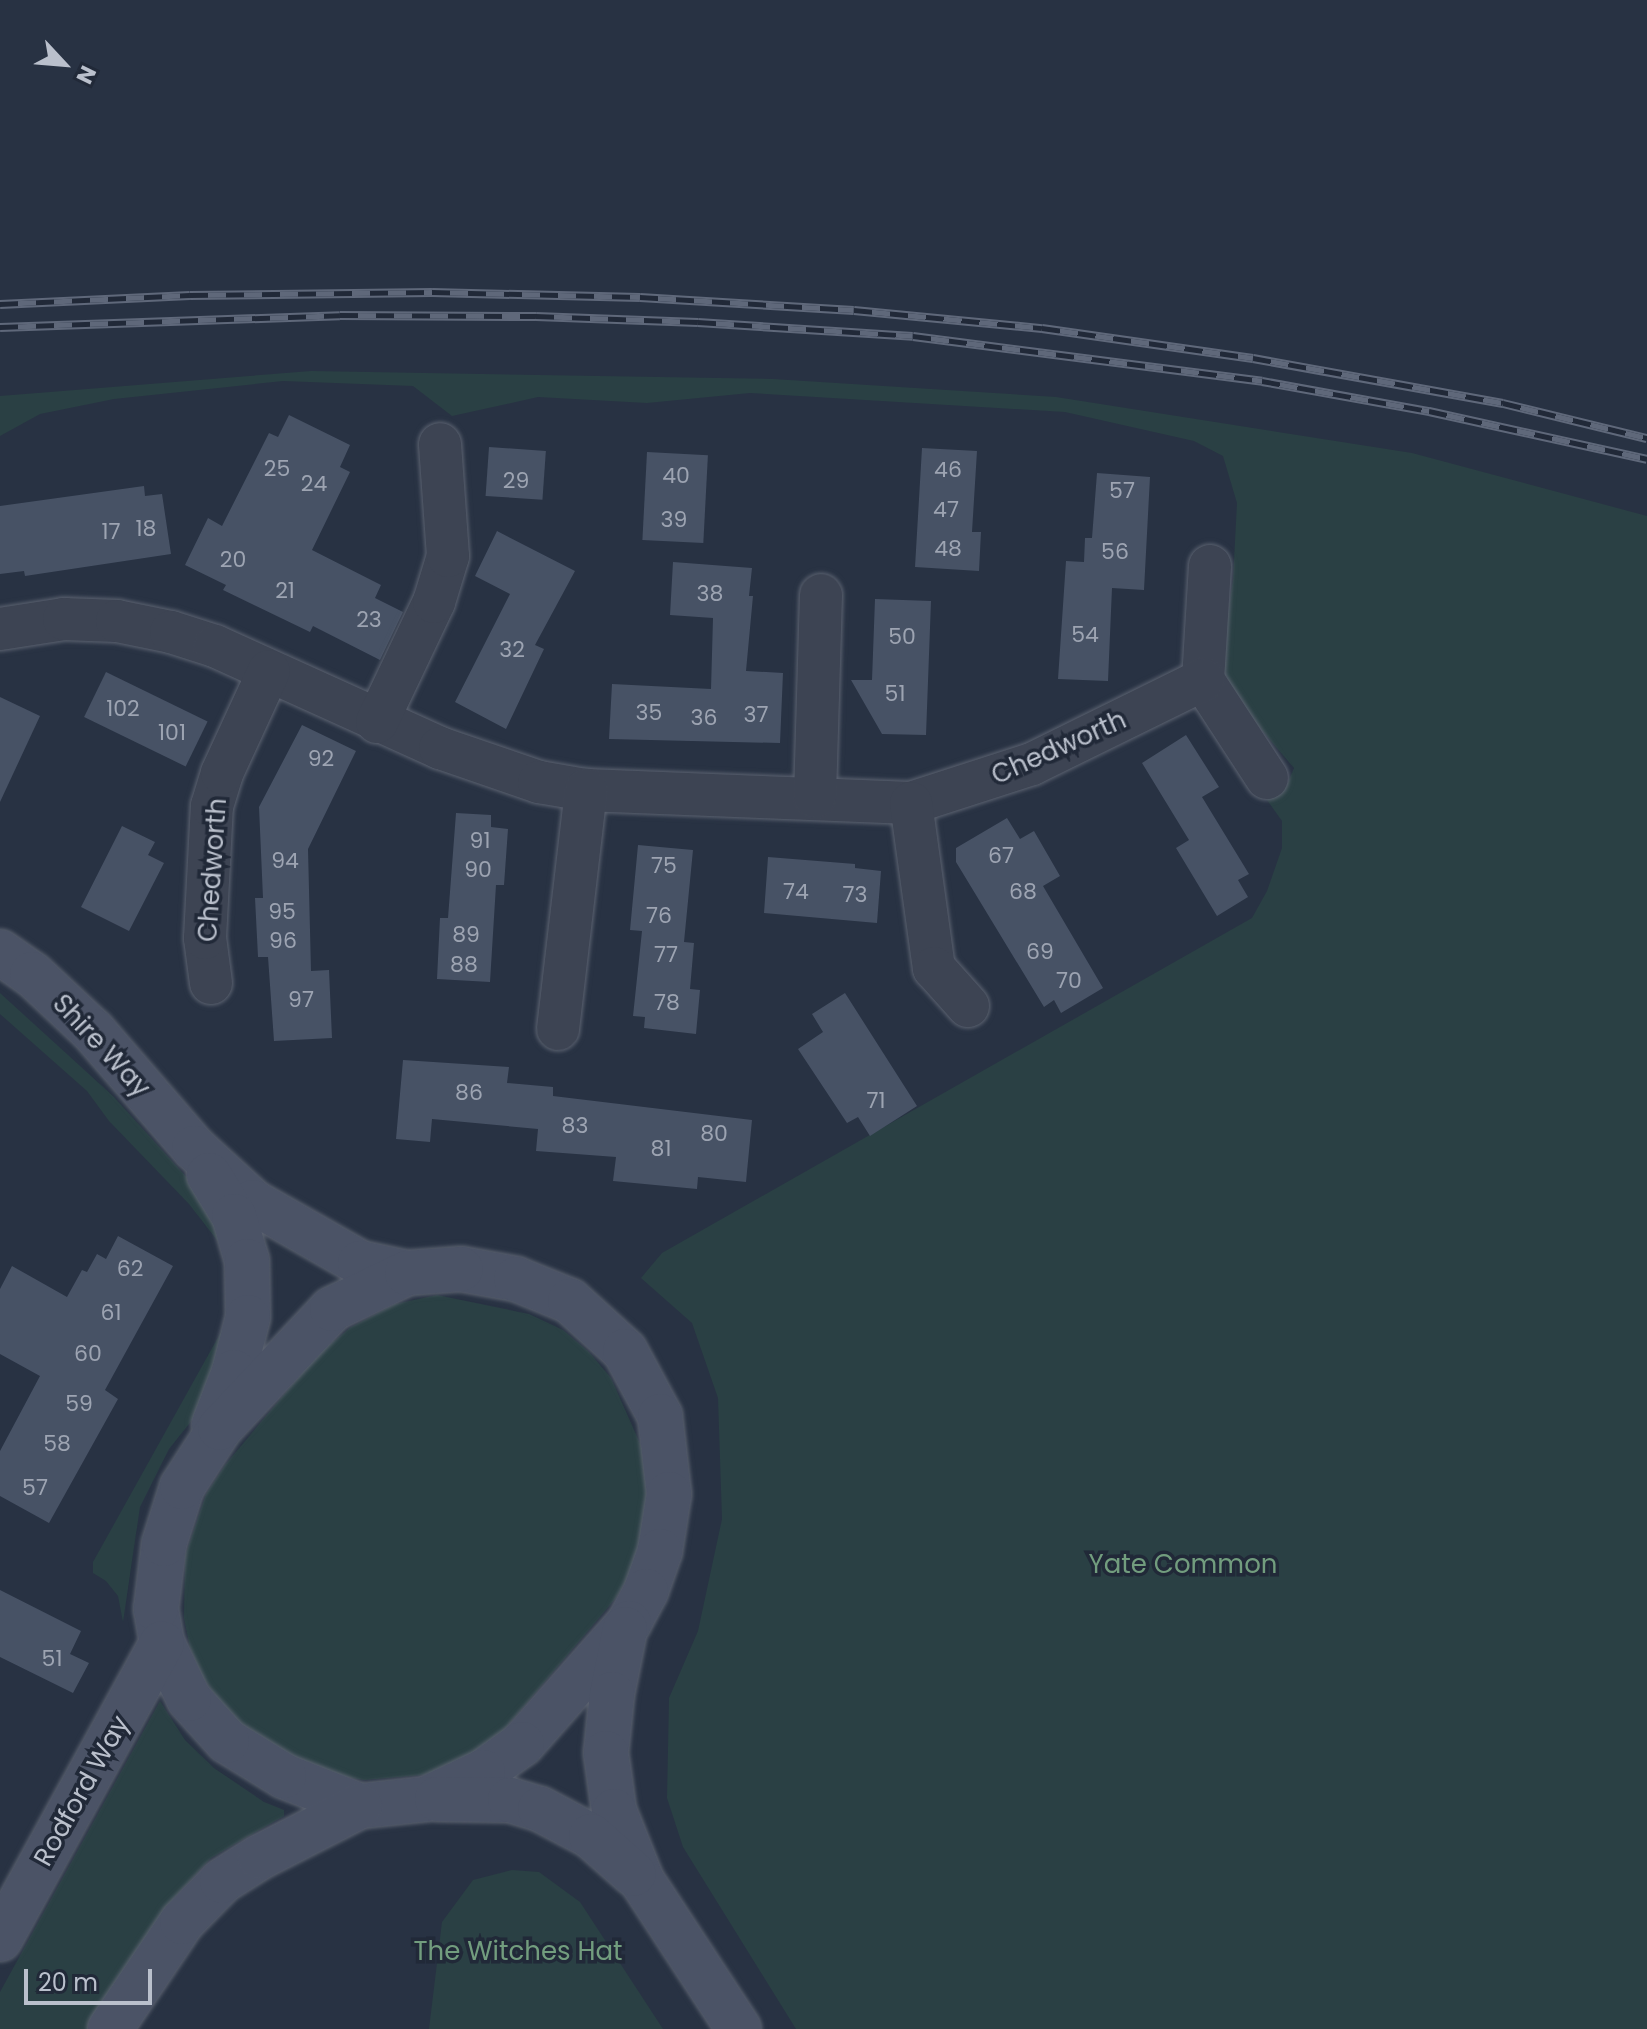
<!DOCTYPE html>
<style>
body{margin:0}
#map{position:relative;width:1647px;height:2029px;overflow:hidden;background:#283243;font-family:Poppins,sans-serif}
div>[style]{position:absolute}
.green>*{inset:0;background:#2a4044}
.building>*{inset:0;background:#475265;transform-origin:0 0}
.roads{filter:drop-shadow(0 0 2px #5b6270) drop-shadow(0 0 2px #5b6270)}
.street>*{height:42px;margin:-21px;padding:0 21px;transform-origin:21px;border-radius:21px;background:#3d4453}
.secondary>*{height:44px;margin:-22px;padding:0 22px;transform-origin:22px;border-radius:22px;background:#4b5366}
.rail>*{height:9px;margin-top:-4.5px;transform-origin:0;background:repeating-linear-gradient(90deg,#212938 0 18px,#5f687a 0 36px);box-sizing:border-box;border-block:2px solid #5f687a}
span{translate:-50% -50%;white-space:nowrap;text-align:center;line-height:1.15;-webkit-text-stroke:7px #212938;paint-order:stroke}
.number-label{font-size:22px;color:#9da4b2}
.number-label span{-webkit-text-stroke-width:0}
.street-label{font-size:26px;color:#bac0cc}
.park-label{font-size:26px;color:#729d7e}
.north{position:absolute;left:24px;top:24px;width:80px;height:80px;-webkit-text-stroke:6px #212938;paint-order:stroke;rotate:116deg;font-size:22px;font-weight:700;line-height:32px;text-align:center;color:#bac0cc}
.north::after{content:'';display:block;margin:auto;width:28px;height:36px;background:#bac0cc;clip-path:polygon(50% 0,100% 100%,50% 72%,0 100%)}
.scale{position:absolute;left:24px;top:1969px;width:128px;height:36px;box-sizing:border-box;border:4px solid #bac0cc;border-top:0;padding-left:10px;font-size:24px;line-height:28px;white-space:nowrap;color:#bac0cc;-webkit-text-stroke:6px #212938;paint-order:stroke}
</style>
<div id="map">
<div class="green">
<div style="clip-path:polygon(311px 371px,773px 379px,1056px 397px,1412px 453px,1647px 516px,1647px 2029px,796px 2029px,683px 1847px,667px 1798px,669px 1698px,698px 1631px,722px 1519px,718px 1398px,692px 1323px,641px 1278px,662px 1253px,1252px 918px,1267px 891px,1282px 848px,1282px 821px,1267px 800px,1286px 787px,1294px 768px,1230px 693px,1223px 677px,1224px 635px,1233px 580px,1237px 503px,1223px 456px,1194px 441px,1065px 412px,750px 393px,647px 403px,538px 397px,452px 416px,413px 386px,283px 381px,114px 399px,40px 414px,0 436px,0 396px)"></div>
<div style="clip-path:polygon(0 993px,113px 1096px,211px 1204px,239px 1278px,213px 1394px,169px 1449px,140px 1507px,123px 1622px,118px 1596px,106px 1581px,93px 1573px,93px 1562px,221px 1332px,229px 1312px,230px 1280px,220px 1244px,189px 1204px,109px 1121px,87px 1091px,0 1014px)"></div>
<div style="clip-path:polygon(437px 1295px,529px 1314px,563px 1330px,589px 1352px,611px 1378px,642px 1448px,647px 1485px,646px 1515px,633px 1568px,616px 1598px,504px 1730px,458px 1763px,424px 1775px,364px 1780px,331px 1775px,272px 1751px,226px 1711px,203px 1678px,190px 1648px,184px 1618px,185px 1556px,206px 1494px,225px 1465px,317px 1355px,351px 1327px,395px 1304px)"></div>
<div style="clip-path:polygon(160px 1701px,185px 1740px,214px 1768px,264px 1802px,284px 1810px,284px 1816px,211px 1858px,174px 1898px,95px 2029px,0 2029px,0 1992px)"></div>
<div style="clip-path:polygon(512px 1870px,539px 1872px,580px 1902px,663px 2029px,429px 2029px,442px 1922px,473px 1880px)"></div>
</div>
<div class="building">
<div style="clip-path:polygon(289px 415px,350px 445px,340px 467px,350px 472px,312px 550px,381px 585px,375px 598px,403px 612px,380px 660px,313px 626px,310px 632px,223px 590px,226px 585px,185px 565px,208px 518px,222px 526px,269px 433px,278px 437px)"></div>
<div style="left:489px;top:447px;width:57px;height:49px;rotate:4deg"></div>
<div style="clip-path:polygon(922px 448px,977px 451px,972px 532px,981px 532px,979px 571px,915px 567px)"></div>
<div style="left:647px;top:452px;width:61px;height:88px;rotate:3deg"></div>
<div style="clip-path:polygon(1097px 473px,1150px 477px,1144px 590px,1112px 588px,1108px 681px,1058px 679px,1066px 561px,1084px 562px,1085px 538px,1092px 538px)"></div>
<div style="clip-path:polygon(144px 486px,145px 496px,162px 494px,171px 554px,25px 576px,24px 571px,0 574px,0 506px)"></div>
<div style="clip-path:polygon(497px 531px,575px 571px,535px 645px,544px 649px,506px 729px,455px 702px,510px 594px,475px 576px)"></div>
<div style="clip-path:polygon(673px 562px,752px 568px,749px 596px,753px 596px,746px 671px,783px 673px,780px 743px,609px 739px,612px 684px,711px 689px,713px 618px,670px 615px)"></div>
<div style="clip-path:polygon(875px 599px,931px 601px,926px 735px,882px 734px,851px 680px,872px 680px)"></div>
<div style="left:106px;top:672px;width:113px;height:50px;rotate:26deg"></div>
<div style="clip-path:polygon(0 697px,40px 716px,0 802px)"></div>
<div style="clip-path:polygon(302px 725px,356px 751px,308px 849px,311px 971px,329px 970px,332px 1038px,274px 1041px,268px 957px,258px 957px,255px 898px,263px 898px,259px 807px)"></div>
<div style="clip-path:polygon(1186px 735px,1219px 787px,1202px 797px,1249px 874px,1238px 880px,1248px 897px,1217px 916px,1176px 848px,1189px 840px,1142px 763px)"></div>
<div style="clip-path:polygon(456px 813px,491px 815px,491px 827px,508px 829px,504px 885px,496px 885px,490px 982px,437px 979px,440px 918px,448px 918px)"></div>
<div style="clip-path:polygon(1007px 818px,1020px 839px,1034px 831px,1060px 876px,1043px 886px,1103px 988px,1061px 1013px,1054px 1000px,1044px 1007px,956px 862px,956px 848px)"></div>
<div style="clip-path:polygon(122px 826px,155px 842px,148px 855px,164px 863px,129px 931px,81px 907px)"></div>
<div style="clip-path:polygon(638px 845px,693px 850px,684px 942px,694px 943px,690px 989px,700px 990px,696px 1034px,644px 1028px,645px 1017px,633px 1016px,642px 931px,630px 930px)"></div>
<div style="clip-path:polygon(768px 857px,855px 864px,855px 868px,881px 871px,877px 923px,764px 913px)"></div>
<div style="clip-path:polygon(845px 993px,917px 1106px,870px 1136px,858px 1117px,847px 1123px,798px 1049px,823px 1032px,812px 1014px)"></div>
<div style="clip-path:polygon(403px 1060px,509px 1067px,507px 1083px,553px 1087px,553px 1096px,752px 1120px,746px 1182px,698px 1177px,697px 1189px,613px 1181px,616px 1157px,536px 1151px,538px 1129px,432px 1119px,430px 1142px,396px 1139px)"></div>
<div style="clip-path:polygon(118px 1236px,173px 1266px,105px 1390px,118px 1399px,49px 1523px,0 1496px,0 1451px,40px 1376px,0 1354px,0 1289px,12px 1266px,67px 1297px,82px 1270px,87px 1272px,97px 1254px,106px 1259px)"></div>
<div style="clip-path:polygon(0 1590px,81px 1631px,70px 1654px,89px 1663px,73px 1693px,0 1657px)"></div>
</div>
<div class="roads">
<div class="street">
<div style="left:1210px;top:566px;width:114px;rotate:93.5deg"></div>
<div style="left:1203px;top:680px;width:117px;rotate:56.9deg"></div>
<div style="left:0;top:629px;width:65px;rotate:-8.9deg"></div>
<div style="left:64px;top:619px;width:53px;rotate:2.2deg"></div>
<div style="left:117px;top:621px;width:55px;rotate:11.5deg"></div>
<div style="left:171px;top:632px;width:46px;rotate:17.7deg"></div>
<div style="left:215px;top:646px;width:247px;rotate:24.4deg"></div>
<div style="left:440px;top:748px;width:105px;rotate:19deg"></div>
<div style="left:539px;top:782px;width:48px;rotate:9.7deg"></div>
<div style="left:586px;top:790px;width:325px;rotate:2.3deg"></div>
<div style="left:911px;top:803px;width:127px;rotate:-17.9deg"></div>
<div style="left:1032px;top:764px;width:191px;rotate:-26.2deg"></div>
<div style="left:377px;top:722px;width:133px;rotate:-64.6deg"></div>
<div style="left:434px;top:602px;width:48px;rotate:-73.1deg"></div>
<div style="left:448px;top:556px;width:112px;rotate:-94.1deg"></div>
<div style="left:815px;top:797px;width:202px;rotate:-88.3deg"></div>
<div style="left:911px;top:803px;width:167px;rotate:82.1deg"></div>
<div style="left:934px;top:968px;width:51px;rotate:48.2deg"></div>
<div style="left:211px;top:983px;width:45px;rotate:-97.6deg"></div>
<div style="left:205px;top:938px;width:132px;rotate:-87deg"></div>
<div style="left:212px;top:806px;width:34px;rotate:-73deg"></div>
<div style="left:222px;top:773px;width:112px;rotate:-65.3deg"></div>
<div style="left:558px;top:1029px;width:241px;rotate:-83.3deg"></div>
</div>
<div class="secondary">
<div style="left:0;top:952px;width:39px;rotate:35deg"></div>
<div style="left:32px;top:974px;width:83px;rotate:43.1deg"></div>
<div style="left:93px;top:1031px;width:155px;rotate:49.2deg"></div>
<div style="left:194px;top:1148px;width:80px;rotate:42.5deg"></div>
<div style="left:253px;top:1202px;width:123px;rotate:29.7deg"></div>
<div style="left:360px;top:1263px;width:48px;rotate:12deg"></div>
<div style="left:209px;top:1175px;width:48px;rotate:58.6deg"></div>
<div style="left:234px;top:1216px;width:47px;rotate:73.9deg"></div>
<div style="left:247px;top:1261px;width:56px;rotate:89deg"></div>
<div style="left:248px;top:1317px;width:57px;rotate:104.3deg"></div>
<div style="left:234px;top:1372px;width:56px;rotate:111deg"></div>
<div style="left:461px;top:1269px;width:56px;rotate:10.3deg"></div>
<div style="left:516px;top:1279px;width:58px;rotate:22.2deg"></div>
<div style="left:570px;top:1301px;width:74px;rotate:42.3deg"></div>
<div style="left:625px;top:1351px;width:74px;rotate:61.7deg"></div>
<div style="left:660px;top:1416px;width:79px;rotate:83.4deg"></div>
<div style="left:669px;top:1494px;width:58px;rotate:99deg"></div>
<div style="left:660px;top:1551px;width:42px;rotate:109.3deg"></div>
<div style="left:646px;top:1591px;width:36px;rotate:118deg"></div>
<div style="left:629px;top:1623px;width:162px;rotate:131.5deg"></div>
<div style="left:522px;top:1744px;width:48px;rotate:144.3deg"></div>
<div style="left:483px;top:1772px;width:63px;rotate:154.7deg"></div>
<div style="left:426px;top:1799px;width:66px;rotate:173.9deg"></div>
<div style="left:360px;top:1806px;width:82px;rotate:-158.5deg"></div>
<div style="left:284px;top:1776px;width:67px;rotate:-148.4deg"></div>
<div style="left:227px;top:1741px;width:57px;rotate:-132.1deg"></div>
<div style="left:189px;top:1699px;width:62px;rotate:-115.7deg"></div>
<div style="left:162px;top:1643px;width:35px;rotate:-100deg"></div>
<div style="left:156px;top:1609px;width:65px;rotate:-83deg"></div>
<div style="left:164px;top:1544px;width:60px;rotate:-72.5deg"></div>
<div style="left:182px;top:1487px;width:70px;rotate:-57.2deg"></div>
<div style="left:220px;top:1428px;width:163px;rotate:-46.7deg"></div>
<div style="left:332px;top:1309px;width:83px;rotate:-25.6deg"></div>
<div style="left:407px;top:1273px;width:54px;rotate:-4.2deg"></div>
<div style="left:625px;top:1629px;width:66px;rotate:101.3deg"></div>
<div style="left:612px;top:1694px;width:59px;rotate:95.8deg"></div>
<div style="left:606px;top:1753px;width:59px;rotate:82.1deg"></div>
<div style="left:614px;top:1811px;width:75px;rotate:68.2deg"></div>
<div style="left:642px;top:1881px;width:177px;rotate:56.8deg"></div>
<div style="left:437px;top:1799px;width:73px;rotate:0.8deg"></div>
<div style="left:510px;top:1800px;width:31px;rotate:17deg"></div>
<div style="left:540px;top:1809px;width:58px;rotate:27.9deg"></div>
<div style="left:591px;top:1836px;width:57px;rotate:41.5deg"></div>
<div style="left:0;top:1939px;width:337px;rotate:-61.3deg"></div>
<div style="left:110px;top:2029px;width:129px;rotate:-56.1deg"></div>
<div style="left:182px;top:1922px;width:57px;rotate:-45.7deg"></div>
<div style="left:222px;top:1881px;width:45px;rotate:-32.3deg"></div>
<div style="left:260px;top:1857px;width:112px;rotate:-27deg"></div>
</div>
</div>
<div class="rail">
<div style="left:0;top:304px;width:190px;rotate:-2.7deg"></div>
<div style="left:190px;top:295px;width:242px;rotate:-0.7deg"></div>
<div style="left:432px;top:292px;width:208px;rotate:1.4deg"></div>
<div style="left:640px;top:297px;width:214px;rotate:3.5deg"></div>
<div style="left:854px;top:310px;width:189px;rotate:5.5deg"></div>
<div style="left:1042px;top:328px;width:213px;rotate:8.1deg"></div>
<div style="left:1253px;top:358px;width:254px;rotate:10.2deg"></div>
<div style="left:1503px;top:403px;width:148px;rotate:13.7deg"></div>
<div style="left:0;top:327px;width:340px;rotate:-2deg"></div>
<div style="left:340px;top:315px;width:196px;rotate:0.3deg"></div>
<div style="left:536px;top:316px;width:162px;rotate:2.1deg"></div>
<div style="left:698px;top:322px;width:215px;rotate:3.7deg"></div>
<div style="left:913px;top:336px;width:352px;rotate:7.3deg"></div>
<div style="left:1262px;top:381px;width:170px;rotate:10.2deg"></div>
<div style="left:1429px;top:411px;width:223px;rotate:12.4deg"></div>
</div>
<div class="number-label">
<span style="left:277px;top:469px">25</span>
<span style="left:948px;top:470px">46</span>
<span style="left:676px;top:476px">40</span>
<span style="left:516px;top:481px">29</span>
<span style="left:314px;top:484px">24</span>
<span style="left:1122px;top:491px">57</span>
<span style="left:946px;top:510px">47</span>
<span style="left:674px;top:520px">39</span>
<span style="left:146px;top:529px">18</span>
<span style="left:111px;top:532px">17</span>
<span style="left:948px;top:549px">48</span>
<span style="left:1115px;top:552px">56</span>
<span style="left:233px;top:560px">20</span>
<span style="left:285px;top:591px">21</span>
<span style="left:710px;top:594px">38</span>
<span style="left:369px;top:620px">23</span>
<span style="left:1085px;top:635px">54</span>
<span style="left:902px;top:637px">50</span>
<span style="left:512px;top:650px">32</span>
<span style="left:895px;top:694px">51</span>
<span style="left:123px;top:709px">102</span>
<span style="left:649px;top:713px">35</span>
<span style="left:756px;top:715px">37</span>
<span style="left:704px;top:718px">36</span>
<span style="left:172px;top:733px">101</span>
<span style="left:321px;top:759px">92</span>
<span style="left:480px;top:841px">91</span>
<span style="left:1001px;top:856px">67</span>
<span style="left:285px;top:861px">94</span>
<span style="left:664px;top:866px">75</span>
<span style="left:478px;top:870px">90</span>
<span style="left:796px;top:892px">74</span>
<span style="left:1023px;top:892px">68</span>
<span style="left:855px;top:895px">73</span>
<span style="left:282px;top:912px">95</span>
<span style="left:659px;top:916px">76</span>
<span style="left:466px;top:935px">89</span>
<span style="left:283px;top:941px">96</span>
<span style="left:1040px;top:952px">69</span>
<span style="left:666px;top:955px">77</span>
<span style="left:464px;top:965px">88</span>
<span style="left:1069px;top:981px">70</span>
<span style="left:301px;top:1000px">97</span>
<span style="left:667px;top:1003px">78</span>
<span style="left:469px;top:1093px">86</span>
<span style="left:876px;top:1101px">71</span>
<span style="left:575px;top:1126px">83</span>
<span style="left:714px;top:1134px">80</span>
<span style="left:661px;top:1149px">81</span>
<span style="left:130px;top:1269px">62</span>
<span style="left:111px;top:1313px">61</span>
<span style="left:88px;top:1354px">60</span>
<span style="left:79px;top:1404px">59</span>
<span style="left:57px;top:1444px">58</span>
<span style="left:35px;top:1488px">57</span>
<span style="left:52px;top:1659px">51</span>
</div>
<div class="street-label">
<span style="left:1059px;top:748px;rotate:-24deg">Chedworth</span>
<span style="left:213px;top:870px;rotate:-86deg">Chedworth</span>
<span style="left:101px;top:1046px;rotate:47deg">Shire Way</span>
<span style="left:82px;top:1791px;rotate:-61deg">Rodford Way</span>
</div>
<div class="park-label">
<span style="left:1183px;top:1565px">Yate Common</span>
<span style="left:518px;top:1952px">The Witches Hat</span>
</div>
<div class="north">N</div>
<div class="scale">20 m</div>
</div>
